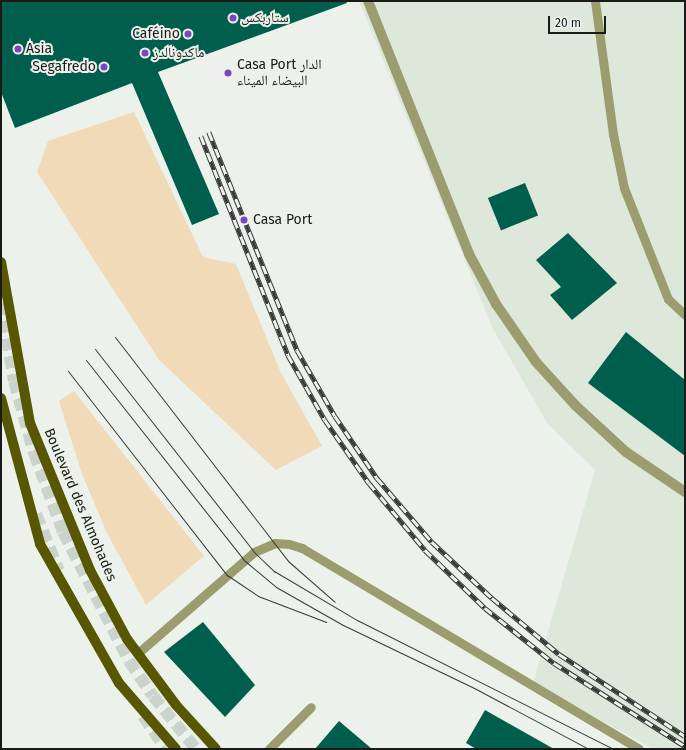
<!DOCTYPE html>
<meta charset="utf-8">
<style>
body{margin:0}
#map{position:relative;width:686px;height:750px;overflow:hidden;background:#ecf2eb;font-family:"Fira Sans","Noto Naskh Arabic",sans-serif}
div>[style]{position:absolute}
.built>*{inset:0;background:#dde8db}
.green>*{inset:0;background:#f1dab8}
.building>*{inset:0;background:#005e4c;transform-origin:0 0}
.highway-tunnel>*{height:12px;margin-top:-6px;transform-origin:0;background:repeating-linear-gradient(90deg,#ccd2cc 0 12px,transparent 0 18px)}
.lane>*{height:9px;margin:-4.5px;padding:0 4.5px;transform-origin:4.5px;border-radius:4.5px;background:#9b9d6f}
.street>*{height:10px;margin:-5px;padding:0 5px;transform-origin:5px;border-radius:5px;background:#9b9d6f}
.primary>*{height:10px;margin:-5px;padding:0 5px;transform-origin:5px;border-radius:5px;background:#565700}
.tram>*{height:1px;margin:-0.5px;padding:0 0.5px;transform-origin:0.5px;border-radius:0.5px;background:#373936}
.rail>*{height:4.5px;margin-top:-2.25px;transform-origin:0;background:repeating-linear-gradient(90deg,#ecf2eb 0 9px,#373936 0 18px);box-sizing:border-box;border-block:1px solid #373936}
.dots>*{width:11px;height:11px;translate:-50% -50%;box-sizing:border-box;border:2px solid #ecf2eb;border-radius:50%}
span{translate:-50% -50%;white-space:nowrap;text-align:center;line-height:1.15;-webkit-text-stroke:4px #ecf2eb;paint-order:stroke}
.poi-label{font-size:14px;color:#1a1b19}
.left{translate:0 -50%;text-align:left}
.right{translate:-100% -50%;text-align:right}
.street-label{font-size:14px;color:#1a1b19}
.frame{position:absolute;inset:0;border:2px solid #1a1b19;pointer-events:none}
.scale{position:absolute;left:548px;top:16px;width:58px;height:18px;box-sizing:border-box;border:2px solid #1a1b19;border-top:0;padding-left:5px;font-size:12px;line-height:14px;white-space:nowrap;color:#1a1b19;-webkit-text-stroke:3px #ecf2eb;paint-order:stroke}
</style>
<div id="map">
<div class="built">
<div style="clip-path:polygon(359px 1px,685px 1px,685px 749px,653px 749px,533px 683px,595px 470px,547px 423px,493px 329px)"></div>
</div>
<div class="green">
<div style="clip-path:polygon(134px 112px,203px 257px,236px 264px,281px 373px,322px 446px,276px 470px,159px 360px,37px 172px,48px 141px)"></div>
<div style="clip-path:polygon(74px 391px,204px 556px,146px 605px,107px 533px,82px 474px,59px 401px)"></div>
</div>
<div class="building">
<div style="clip-path:polygon(1px 1px,346px 1px,347px 3px,158px 72px,219px 214px,192px 225px,132px 83px,15px 128px,1px 92px)"></div>
<div style="left:525px;top:183px;width:35px;height:40px;rotate:68deg"></div>
<div style="clip-path:polygon(568px 233px,617px 283px,572px 320px,550px 295px,561px 287px,536px 260px)"></div>
<div style="clip-path:polygon(626px 332px,685px 380px,685px 456px,588px 383px)"></div>
<div style="clip-path:polygon(203px 622px,255px 685px,225px 717px,164px 652px)"></div>
<div style="clip-path:polygon(485px 710px,554px 749px,476px 749px,466px 743px)"></div>
<div style="clip-path:polygon(339px 721px,372px 749px,315px 749px)"></div>
</div>
<div class="highway-tunnel">
<div style="left:1px;top:303px;width:79px;rotate:80.5deg"></div>
<div style="left:14px;top:381px;width:75px;rotate:74.5deg"></div>
<div style="left:34px;top:453px;width:84px;rotate:69.8deg"></div>
<div style="left:63px;top:532px;width:145px;rotate:62.9deg"></div>
<div style="left:129px;top:661px;width:42px;rotate:55.6deg"></div>
<div style="left:153px;top:696px;width:68px;rotate:50.9deg"></div>
<div style="left:36px;top:514px;width:61px;rotate:68deg"></div>
<div style="left:143px;top:716px;width:40px;rotate:55.1deg"></div>
</div>
<div class="lane">
<div style="left:595px;top:1px;width:134px;rotate:82.3deg"></div>
<div style="left:613px;top:134px;width:55px;rotate:78.5deg"></div>
<div style="left:624px;top:188px;width:119px;rotate:68.4deg"></div>
<div style="left:668px;top:299px;width:23px;rotate:43deg"></div>
<div style="left:138px;top:653px;width:154px;rotate:-41deg"></div>
<div style="left:254px;top:552px;width:23px;rotate:-23deg"></div>
<div style="left:275px;top:543px;width:14px;rotate:4deg"></div>
<div style="left:289px;top:544px;width:14px;rotate:17deg"></div>
<div style="left:302px;top:548px;width:392px;rotate:30.8deg"></div>
<div style="left:269px;top:749px;width:59px;rotate:-45deg"></div>
</div>
<div class="street">
<div style="left:368px;top:1px;width:272px;rotate:68.2deg"></div>
<div style="left:469px;top:254px;width:57px;rotate:61.6deg"></div>
<div style="left:496px;top:304px;width:70px;rotate:55.4deg"></div>
<div style="left:536px;top:362px;width:58px;rotate:47.8deg"></div>
<div style="left:575px;top:405px;width:69px;rotate:42.7deg"></div>
<div style="left:626px;top:452px;width:71px;rotate:34.1deg"></div>
</div>
<div class="primary">
<div style="left:1px;top:262px;width:164px;rotate:79.8deg"></div>
<div style="left:30px;top:423px;width:159px;rotate:67.8deg"></div>
<div style="left:90px;top:570px;width:78px;rotate:61.8deg"></div>
<div style="left:127px;top:639px;width:82px;rotate:53.4deg"></div>
<div style="left:176px;top:705px;width:59px;rotate:47.7deg"></div>
<div style="left:1px;top:398px;width:151px;rotate:75deg"></div>
<div style="left:40px;top:544px;width:160px;rotate:60.4deg"></div>
<div style="left:119px;top:683px;width:87px;rotate:49.2deg"></div>
</div>
<div class="tram">
<div style="left:115px;top:337px;width:283px;rotate:52.3deg"></div>
<div style="left:288px;top:561px;width:62px;rotate:41.1deg"></div>
<div style="left:95px;top:349px;width:258px;rotate:51.9deg"></div>
<div style="left:254px;top:552px;width:28px;rotate:44deg"></div>
<div style="left:274px;top:571px;width:96px;rotate:30.6deg"></div>
<div style="left:357px;top:620px;width:288px;rotate:26.7deg"></div>
<div style="left:86px;top:360px;width:256px;rotate:51.7deg"></div>
<div style="left:245px;top:561px;width:40px;rotate:40deg"></div>
<div style="left:276px;top:587px;width:75px;rotate:29.6deg"></div>
<div style="left:341px;top:624px;width:150px;rotate:25.7deg"></div>
<div style="left:476px;top:689px;width:128px;rotate:28deg"></div>
<div style="left:68px;top:371px;width:259px;rotate:52.1deg"></div>
<div style="left:227px;top:575px;width:37px;rotate:34deg"></div>
<div style="left:258px;top:596px;width:73px;rotate:20.9deg"></div>
</div>
<div class="rail">
<div style="left:209px;top:132px;width:235px;rotate:68deg"></div>
<div style="left:297px;top:350px;width:76px;rotate:60.1deg"></div>
<div style="left:335px;top:416px;width:75px;rotate:55.9deg"></div>
<div style="left:377px;top:478px;width:84px;rotate:49.3deg"></div>
<div style="left:432px;top:542px;width:82px;rotate:43deg"></div>
<div style="left:492px;top:598px;width:87px;rotate:39.9deg"></div>
<div style="left:559px;top:654px;width:150px;rotate:33.1deg"></div>
<div style="left:201px;top:136px;width:236px;rotate:68.3deg"></div>
<div style="left:288px;top:355px;width:75px;rotate:60.4deg"></div>
<div style="left:325px;top:420px;width:77px;rotate:55.1deg"></div>
<div style="left:369px;top:483px;width:87px;rotate:50.1deg"></div>
<div style="left:425px;top:550px;width:83px;rotate:44deg"></div>
<div style="left:485px;top:608px;width:88px;rotate:38.6deg"></div>
<div style="left:554px;top:663px;width:155px;rotate:32.4deg"></div>
</div>
<div class="dots">
<div style="left:233px;top:18px;background:#7c45bc"></div>
<div style="left:188px;top:34px;background:#7c45bc"></div>
<div style="left:18px;top:49px;background:#7c45bc"></div>
<div style="left:145px;top:53px;background:#7c45bc"></div>
<div style="left:104px;top:67px;background:#7c45bc"></div>
<div style="left:228px;top:73px;background:#7c45bc"></div>
<div style="left:244px;top:220px;background:#7c45bc"></div>
</div>
<div class="poi-label">
<span class="left" style="left:241px;top:18px">ستاربكس</span>
<span class="right" style="left:180px;top:34px">Caféino</span>
<span class="left" style="left:26px;top:49px">Asia</span>
<span class="left" style="left:153px;top:53px">ماكدونالدز</span>
<span class="left" style="left:237px;top:73px">Casa Port الدار<br>البيضاء الميناء</span>
<span class="right" style="left:96px;top:67px">Segafredo</span>
<span class="left" style="left:253px;top:220px">Casa Port</span>
</div>
<div class="street-label">
<span style="left:80px;top:505px;rotate:67deg">Boulevard des Almohades</span>
</div>
<div class="frame"></div>
<div class="scale">20 m</div>
</div>
